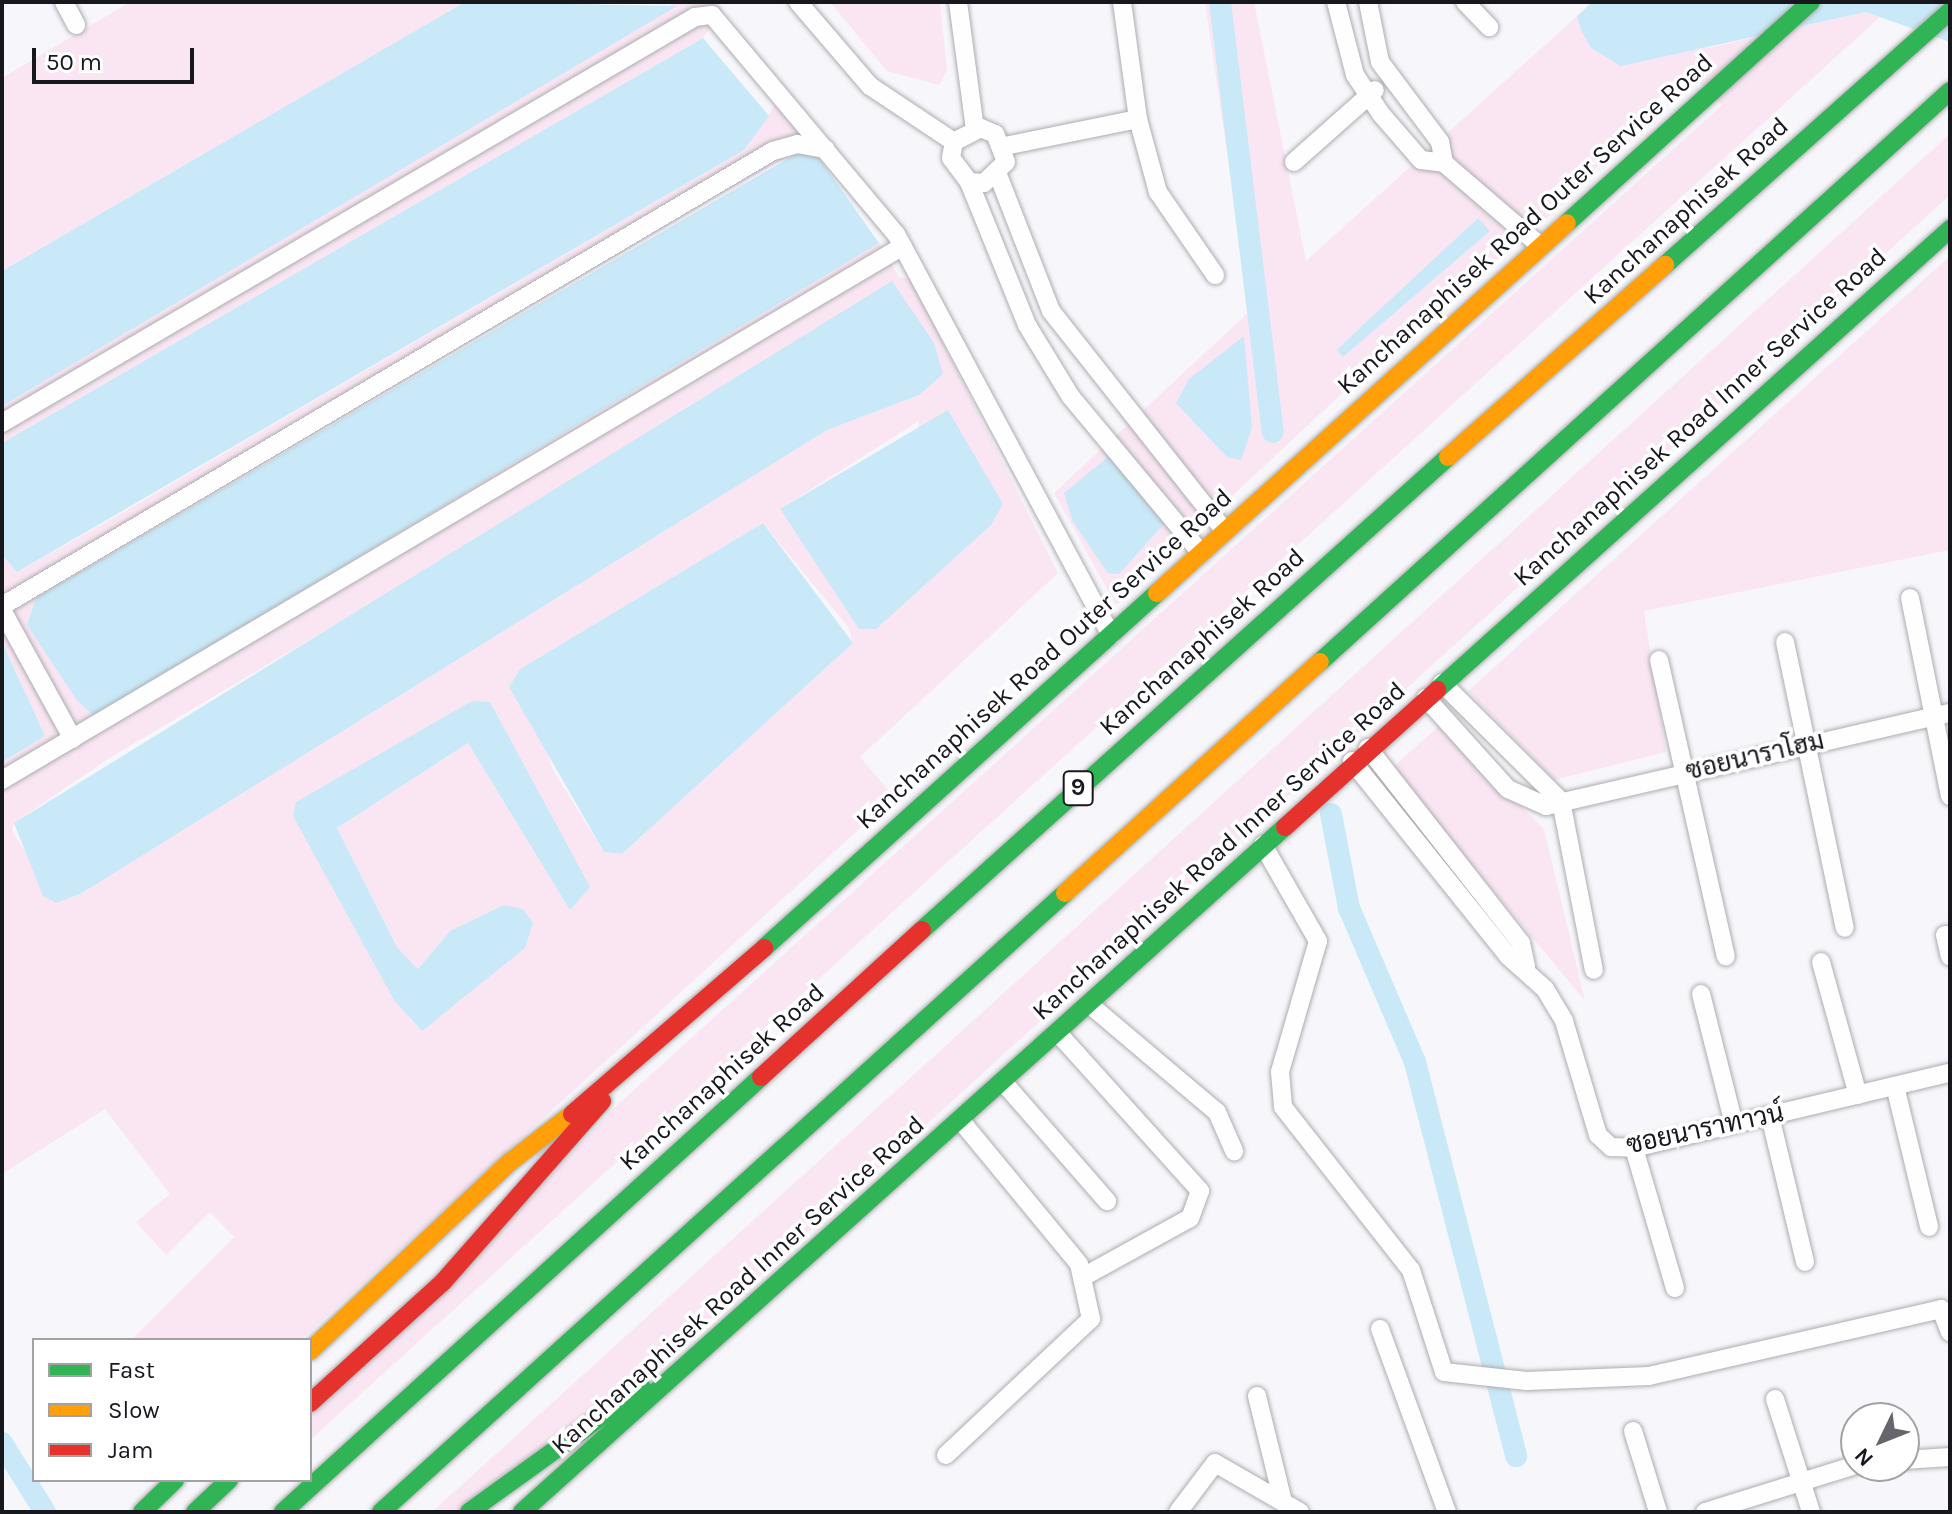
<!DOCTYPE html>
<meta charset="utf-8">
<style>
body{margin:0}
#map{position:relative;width:1952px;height:1514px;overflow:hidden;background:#f7f7fb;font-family:Karla,Sarabun,sans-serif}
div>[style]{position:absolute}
.green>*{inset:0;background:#f9e6f2}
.water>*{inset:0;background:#c9e9f8}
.canal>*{height:22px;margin:-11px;padding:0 11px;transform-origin:11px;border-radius:11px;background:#c9e9f8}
.roads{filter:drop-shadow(0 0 2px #acacb1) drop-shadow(0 0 2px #acacb1)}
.street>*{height:18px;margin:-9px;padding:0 9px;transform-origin:9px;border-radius:9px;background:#fefefe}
.fast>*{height:18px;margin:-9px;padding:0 9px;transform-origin:9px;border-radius:9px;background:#30b455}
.slow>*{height:18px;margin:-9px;padding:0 9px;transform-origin:9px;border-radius:9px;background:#ff9f0a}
.jam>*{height:18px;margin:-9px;padding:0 9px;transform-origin:9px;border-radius:9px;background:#e5322d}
span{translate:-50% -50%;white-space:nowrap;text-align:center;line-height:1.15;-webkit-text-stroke:7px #fff;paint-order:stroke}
.shield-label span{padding:2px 6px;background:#fff;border:2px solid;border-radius:6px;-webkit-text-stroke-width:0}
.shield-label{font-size:24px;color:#17171e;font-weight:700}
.street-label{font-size:26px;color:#17171e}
.frame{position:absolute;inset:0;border:4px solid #17171e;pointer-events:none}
.legend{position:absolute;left:32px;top:1338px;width:280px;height:144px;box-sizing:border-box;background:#fff;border:2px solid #a2a2a5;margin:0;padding:10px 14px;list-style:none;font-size:24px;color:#17171e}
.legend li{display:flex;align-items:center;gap:16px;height:40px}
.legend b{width:40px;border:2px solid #a2a2a5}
.north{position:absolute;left:1840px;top:1402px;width:80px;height:80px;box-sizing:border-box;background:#fff;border:2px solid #a2a2a5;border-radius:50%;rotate:227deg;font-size:22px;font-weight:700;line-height:32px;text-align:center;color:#17171e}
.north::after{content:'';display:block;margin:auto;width:28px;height:36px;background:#65656b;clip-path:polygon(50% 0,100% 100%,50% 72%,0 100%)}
.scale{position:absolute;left:32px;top:48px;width:162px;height:36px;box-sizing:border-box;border:4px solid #17171e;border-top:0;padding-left:10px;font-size:24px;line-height:28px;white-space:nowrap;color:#17171e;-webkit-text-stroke:6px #fff;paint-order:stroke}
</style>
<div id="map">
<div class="green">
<div style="clip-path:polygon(130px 2px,465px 2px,2px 271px,2px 78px)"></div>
<div style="clip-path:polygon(676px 2px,717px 2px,723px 10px,703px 38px,2px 443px,2px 406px)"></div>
<div style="clip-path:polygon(830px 2px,940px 2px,947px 70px,939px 85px,887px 71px)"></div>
<div style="clip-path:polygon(1205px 2px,1254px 2px,1306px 261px,1577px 16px,1581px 30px,1708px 48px,1866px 12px,1880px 17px,310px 1440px,310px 1416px,452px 1283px,614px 1108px,1722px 105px,1693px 76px,1665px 89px,1572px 196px,1339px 396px,1116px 605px,1054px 493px,1250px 311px)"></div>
<div style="clip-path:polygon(evenodd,777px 102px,819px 158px,798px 152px,727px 190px,36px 598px,28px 625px,94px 715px,879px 243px,899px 277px,911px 279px,1058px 573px,860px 757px,894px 797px,301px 1340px,131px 1340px,234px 1237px,210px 1212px,166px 1255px,136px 1222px,170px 1194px,105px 1109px,2px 1174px,2px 762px,45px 736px,2px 642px,2px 555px,17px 572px,101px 525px,744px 150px,777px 102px,919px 395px,827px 430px,82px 893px,58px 903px,12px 831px,14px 823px,111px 757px,379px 599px,919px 395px,777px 102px,919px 421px,902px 602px,876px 628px,859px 628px,780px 509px,919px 421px,777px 102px,763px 523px,848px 627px,853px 643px,622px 854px,604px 852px,553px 770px,520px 669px,763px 523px,777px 102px,490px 702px,570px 909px,468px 743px,337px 828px,397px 947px,418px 969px,450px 931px,413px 1023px,296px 802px,490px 702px)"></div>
<div style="clip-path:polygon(1950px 134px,1950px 195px,722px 1310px,462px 1512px,432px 1512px)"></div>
<div style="clip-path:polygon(1950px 256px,1950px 550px,1644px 611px,1666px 752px,1554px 780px,1468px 691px)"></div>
<div style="clip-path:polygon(1439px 726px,1544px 829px,1585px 1001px,1392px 768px)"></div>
</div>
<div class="water">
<div style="clip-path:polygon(465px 2px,677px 6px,2px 406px,2px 271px)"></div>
<div style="clip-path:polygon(1592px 2px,1950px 2px,1950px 42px,1866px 12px,1621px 66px,1591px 48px,1581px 30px,1577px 16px)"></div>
<div style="clip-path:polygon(703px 38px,769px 116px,744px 150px,17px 572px,2px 555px,2px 443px)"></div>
<div style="clip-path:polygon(799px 152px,819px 158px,879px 243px,94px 716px,76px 699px,27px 625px,36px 598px)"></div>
<div style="clip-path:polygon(1478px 218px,1490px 231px,1343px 357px,1337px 350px,1346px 341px)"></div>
<div style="clip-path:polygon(892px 281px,934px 343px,943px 374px,919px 395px,827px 430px,82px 893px,57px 903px,43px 896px,14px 823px)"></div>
<div style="clip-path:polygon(1244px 336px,1252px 428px,1241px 460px,1227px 457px,1176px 403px,1189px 379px)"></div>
<div style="clip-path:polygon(948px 410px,1003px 504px,991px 525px,876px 629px,859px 629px,780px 509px)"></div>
<div style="clip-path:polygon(1109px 456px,1164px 524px,1119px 574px,1108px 573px,1073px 522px,1064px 493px)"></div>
<div style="clip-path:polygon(763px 523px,853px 643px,622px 854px,604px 852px,509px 687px,520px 669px)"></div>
<div style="clip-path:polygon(2px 642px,45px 736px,2px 762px)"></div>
<div style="clip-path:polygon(472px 701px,490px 702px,590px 887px,570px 910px,468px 743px,337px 828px,397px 947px,418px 969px,450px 931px,504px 905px,523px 909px,533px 923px,525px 948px,422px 1031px,394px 1000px,293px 816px,296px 802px)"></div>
</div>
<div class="canal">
<div style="left:1220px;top:2px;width:433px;rotate:83deg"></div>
<div style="left:1331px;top:814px;width:96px;rotate:79.2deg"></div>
<div style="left:1349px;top:908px;width:168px;rotate:66.8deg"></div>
<div style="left:1415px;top:1062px;width:407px;rotate:75.6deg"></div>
<div style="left:2px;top:1443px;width:81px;rotate:58.1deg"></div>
</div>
<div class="roads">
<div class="street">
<div style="left:64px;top:2px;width:26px;rotate:62deg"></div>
<div style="left:798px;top:2px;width:111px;rotate:49.4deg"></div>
<div style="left:870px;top:86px;width:101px;rotate:33.7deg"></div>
<div style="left:958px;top:2px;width:129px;rotate:82.4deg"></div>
<div style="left:1122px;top:2px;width:118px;rotate:82.2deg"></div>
<div style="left:1138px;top:119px;width:76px;rotate:74.7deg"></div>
<div style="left:1158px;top:192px;width:101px;rotate:55.5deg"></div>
<div style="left:1336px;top:2px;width:75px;rotate:75.4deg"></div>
<div style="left:1355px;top:75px;width:47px;rotate:56.3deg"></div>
<div style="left:1381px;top:114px;width:61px;rotate:49deg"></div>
<div style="left:1421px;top:160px;width:23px;rotate:7deg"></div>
<div style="left:1444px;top:163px;width:123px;rotate:40.7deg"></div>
<div style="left:1368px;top:2px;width:61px;rotate:78.7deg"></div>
<div style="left:1380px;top:62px;width:100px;rotate:53.1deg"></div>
<div style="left:1440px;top:142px;width:21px;rotate:79deg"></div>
<div style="left:1465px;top:2px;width:35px;rotate:46deg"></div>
<div style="left:1005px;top:146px;width:136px;rotate:-11.5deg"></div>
<div style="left:1294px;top:162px;width:108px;rotate:-41.6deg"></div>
<div style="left:998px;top:175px;width:146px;rotate:68.7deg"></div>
<div style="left:1051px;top:311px;width:279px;rotate:51.7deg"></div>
<div style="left:969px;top:182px;width:15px;rotate:4deg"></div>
<div style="left:984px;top:183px;width:30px;rotate:-44deg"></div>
<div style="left:1006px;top:162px;width:30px;rotate:-111deg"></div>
<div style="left:995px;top:134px;width:15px;rotate:-157deg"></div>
<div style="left:981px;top:128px;width:30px;rotate:153deg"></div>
<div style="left:954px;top:142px;width:16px;rotate:101deg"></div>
<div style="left:951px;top:158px;width:30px;rotate:53deg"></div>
<div style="left:969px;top:182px;width:154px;rotate:67.9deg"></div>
<div style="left:1027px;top:325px;width:84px;rotate:58.6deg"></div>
<div style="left:1071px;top:397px;width:202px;rotate:50.2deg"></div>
<div style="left:2px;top:423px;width:803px;rotate:-30.36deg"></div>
<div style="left:695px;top:17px;width:17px;rotate:-7deg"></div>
<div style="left:712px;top:15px;width:286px;rotate:50deg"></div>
<div style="left:896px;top:234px;width:455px;rotate:61.8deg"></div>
<div style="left:1910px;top:598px;width:202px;rotate:78.6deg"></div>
<div style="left:2px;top:606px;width:895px;rotate:-30.55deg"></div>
<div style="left:773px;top:151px;width:25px;rotate:-16deg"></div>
<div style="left:797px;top:144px;width:29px;rotate:10deg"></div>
<div style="left:2px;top:610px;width:147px;rotate:61.2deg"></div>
<div style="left:1785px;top:642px;width:292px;rotate:78.2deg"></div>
<div style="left:1659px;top:660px;width:304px;rotate:77.3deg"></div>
<div style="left:1442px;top:683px;width:168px;rotate:44.8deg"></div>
<div style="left:1426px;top:698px;width:122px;rotate:48deg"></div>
<div style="left:1508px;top:789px;width:42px;rotate:24.1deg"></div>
<div style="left:1546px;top:806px;width:415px;rotate:-13deg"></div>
<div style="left:1368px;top:748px;width:248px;rotate:51.9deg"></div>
<div style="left:1521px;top:943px;width:25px;rotate:78deg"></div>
<div style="left:1352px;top:761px;width:250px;rotate:51.3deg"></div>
<div style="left:1508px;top:956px;width:50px;rotate:41.7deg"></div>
<div style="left:1545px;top:989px;width:37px;rotate:59deg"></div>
<div style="left:1564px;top:1021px;width:119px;rotate:73.4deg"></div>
<div style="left:1598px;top:1135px;width:18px;rotate:43deg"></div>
<div style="left:1611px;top:1147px;width:23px;rotate:2deg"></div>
<div style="left:1634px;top:1148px;width:325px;rotate:-13.4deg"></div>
<div style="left:2px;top:780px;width:1047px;rotate:-30.65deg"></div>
<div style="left:1561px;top:801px;width:172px;rotate:79deg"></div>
<div style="left:1263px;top:845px;width:111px;rotate:60.2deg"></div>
<div style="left:1318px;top:941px;width:136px;rotate:106.2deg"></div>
<div style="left:1280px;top:1072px;width:35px;rotate:85deg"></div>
<div style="left:1283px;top:1107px;width:207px;rotate:51.9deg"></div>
<div style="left:1411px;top:1270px;width:107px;rotate:72.1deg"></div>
<div style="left:1444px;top:1372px;width:83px;rotate:6.2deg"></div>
<div style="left:1527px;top:1381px;width:122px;rotate:-2.3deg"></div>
<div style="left:1649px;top:1376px;width:300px;rotate:-12.9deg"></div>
<div style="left:1941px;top:1309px;width:25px;rotate:69deg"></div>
<div style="left:1945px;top:935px;width:22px;rotate:77deg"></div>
<div style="left:1821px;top:962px;width:138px;rotate:74.5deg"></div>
<div style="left:1701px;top:994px;width:134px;rotate:75.8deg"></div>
<div style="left:1089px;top:1004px;width:167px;rotate:40.2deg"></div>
<div style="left:1217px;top:1112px;width:43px;rotate:66.4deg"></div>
<div style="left:1057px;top:1032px;width:214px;rotate:48deg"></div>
<div style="left:1200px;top:1191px;width:29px;rotate:110deg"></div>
<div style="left:1190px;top:1218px;width:120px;rotate:151.1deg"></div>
<div style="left:1004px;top:1083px;width:157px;rotate:48.9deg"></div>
<div style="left:1895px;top:1086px;width:145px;rotate:76.4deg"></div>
<div style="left:1770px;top:1116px;width:150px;rotate:76.5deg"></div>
<div style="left:1634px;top:1148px;width:146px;rotate:73.7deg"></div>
<div style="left:1380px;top:1329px;width:195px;rotate:69.9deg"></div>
<div style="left:1257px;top:1396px;width:105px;rotate:76.2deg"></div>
<div style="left:1775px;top:1399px;width:119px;rotate:72.3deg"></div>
<div style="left:1633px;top:1431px;width:85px;rotate:72.8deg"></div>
<div style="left:946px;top:1455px;width:199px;rotate:-43.2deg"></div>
<div style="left:1091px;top:1319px;width:56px;rotate:-102.3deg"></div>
<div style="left:1079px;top:1264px;width:185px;rotate:-129.5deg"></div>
<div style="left:1904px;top:1460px;width:46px;rotate:-3.7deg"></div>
<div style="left:1178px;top:1512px;width:61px;rotate:-52.9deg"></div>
<div style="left:1215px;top:1463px;width:98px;rotate:30deg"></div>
<div style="left:1705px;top:1512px;width:158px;rotate:-17.3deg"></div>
</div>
<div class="fast">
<div style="left:1567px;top:223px;width:329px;rotate:-42.2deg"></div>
<div style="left:1665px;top:265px;width:382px;rotate:-41.7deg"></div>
<div style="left:1320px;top:662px;width:850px;rotate:-42.19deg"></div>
<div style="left:1437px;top:690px;width:690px;rotate:-41.94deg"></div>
<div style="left:922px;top:930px;width:707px;rotate:-41.96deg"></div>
<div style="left:764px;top:948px;width:530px;rotate:-42.09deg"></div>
<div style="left:142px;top:1512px;width:46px;rotate:-44.1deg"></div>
<div style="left:195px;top:1512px;width:47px;rotate:-43.3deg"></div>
<div style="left:283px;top:1512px;width:646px;rotate:-42.3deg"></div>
<div style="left:381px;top:1512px;width:923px;rotate:-42.14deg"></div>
<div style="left:469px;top:1512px;width:213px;rotate:-35.8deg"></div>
<div style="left:522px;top:1512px;width:1025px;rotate:-41.92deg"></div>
</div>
<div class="slow">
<div style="left:1448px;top:457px;width:290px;rotate:-41.5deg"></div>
<div style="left:1157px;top:593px;width:552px;rotate:-42.06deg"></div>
<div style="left:1065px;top:893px;width:344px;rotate:-42.2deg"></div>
<div style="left:310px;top:1351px;width:275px;rotate:-43.4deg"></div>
<div style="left:510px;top:1162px;width:78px;rotate:-37.7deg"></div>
</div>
<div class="jam">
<div style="left:1285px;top:827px;width:205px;rotate:-42deg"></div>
<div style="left:761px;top:1077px;width:218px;rotate:-42.4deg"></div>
<div style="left:572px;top:1114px;width:254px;rotate:-40.8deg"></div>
<div style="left:310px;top:1403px;width:180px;rotate:-42.3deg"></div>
<div style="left:443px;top:1282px;width:241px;rotate:-48.7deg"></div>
</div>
</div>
<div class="shield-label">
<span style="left:1078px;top:788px">9</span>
</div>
<div class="street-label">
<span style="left:1686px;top:211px;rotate:-42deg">Kanchanaphisek Road</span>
<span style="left:1525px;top:224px;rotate:-42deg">Kanchanaphisek Road Outer Service Road</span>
<span style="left:1700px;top:417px;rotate:-42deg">Kanchanaphisek Road Inner Service Road</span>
<span style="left:1202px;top:642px;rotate:-42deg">Kanchanaphisek Road</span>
<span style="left:1044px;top:659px;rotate:-42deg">Kanchanaphisek Road Outer Service Road</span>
<span style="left:1755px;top:756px;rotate:-13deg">ซอยนาราโฮม</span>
<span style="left:1219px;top:851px;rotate:-42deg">Kanchanaphisek Road Inner Service Road</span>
<span style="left:722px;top:1077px;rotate:-42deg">Kanchanaphisek Road</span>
<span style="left:1705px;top:1129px;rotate:-12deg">ซอยนาราทาวน์</span>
<span style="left:738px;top:1285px;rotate:-42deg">Kanchanaphisek Road Inner Service Road</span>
</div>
<div class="frame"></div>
<ul class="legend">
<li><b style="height:10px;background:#30b455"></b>Fast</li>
<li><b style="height:10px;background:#ff9f0a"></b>Slow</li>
<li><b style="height:10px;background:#e5322d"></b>Jam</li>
</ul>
<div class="north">N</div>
<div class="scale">50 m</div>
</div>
